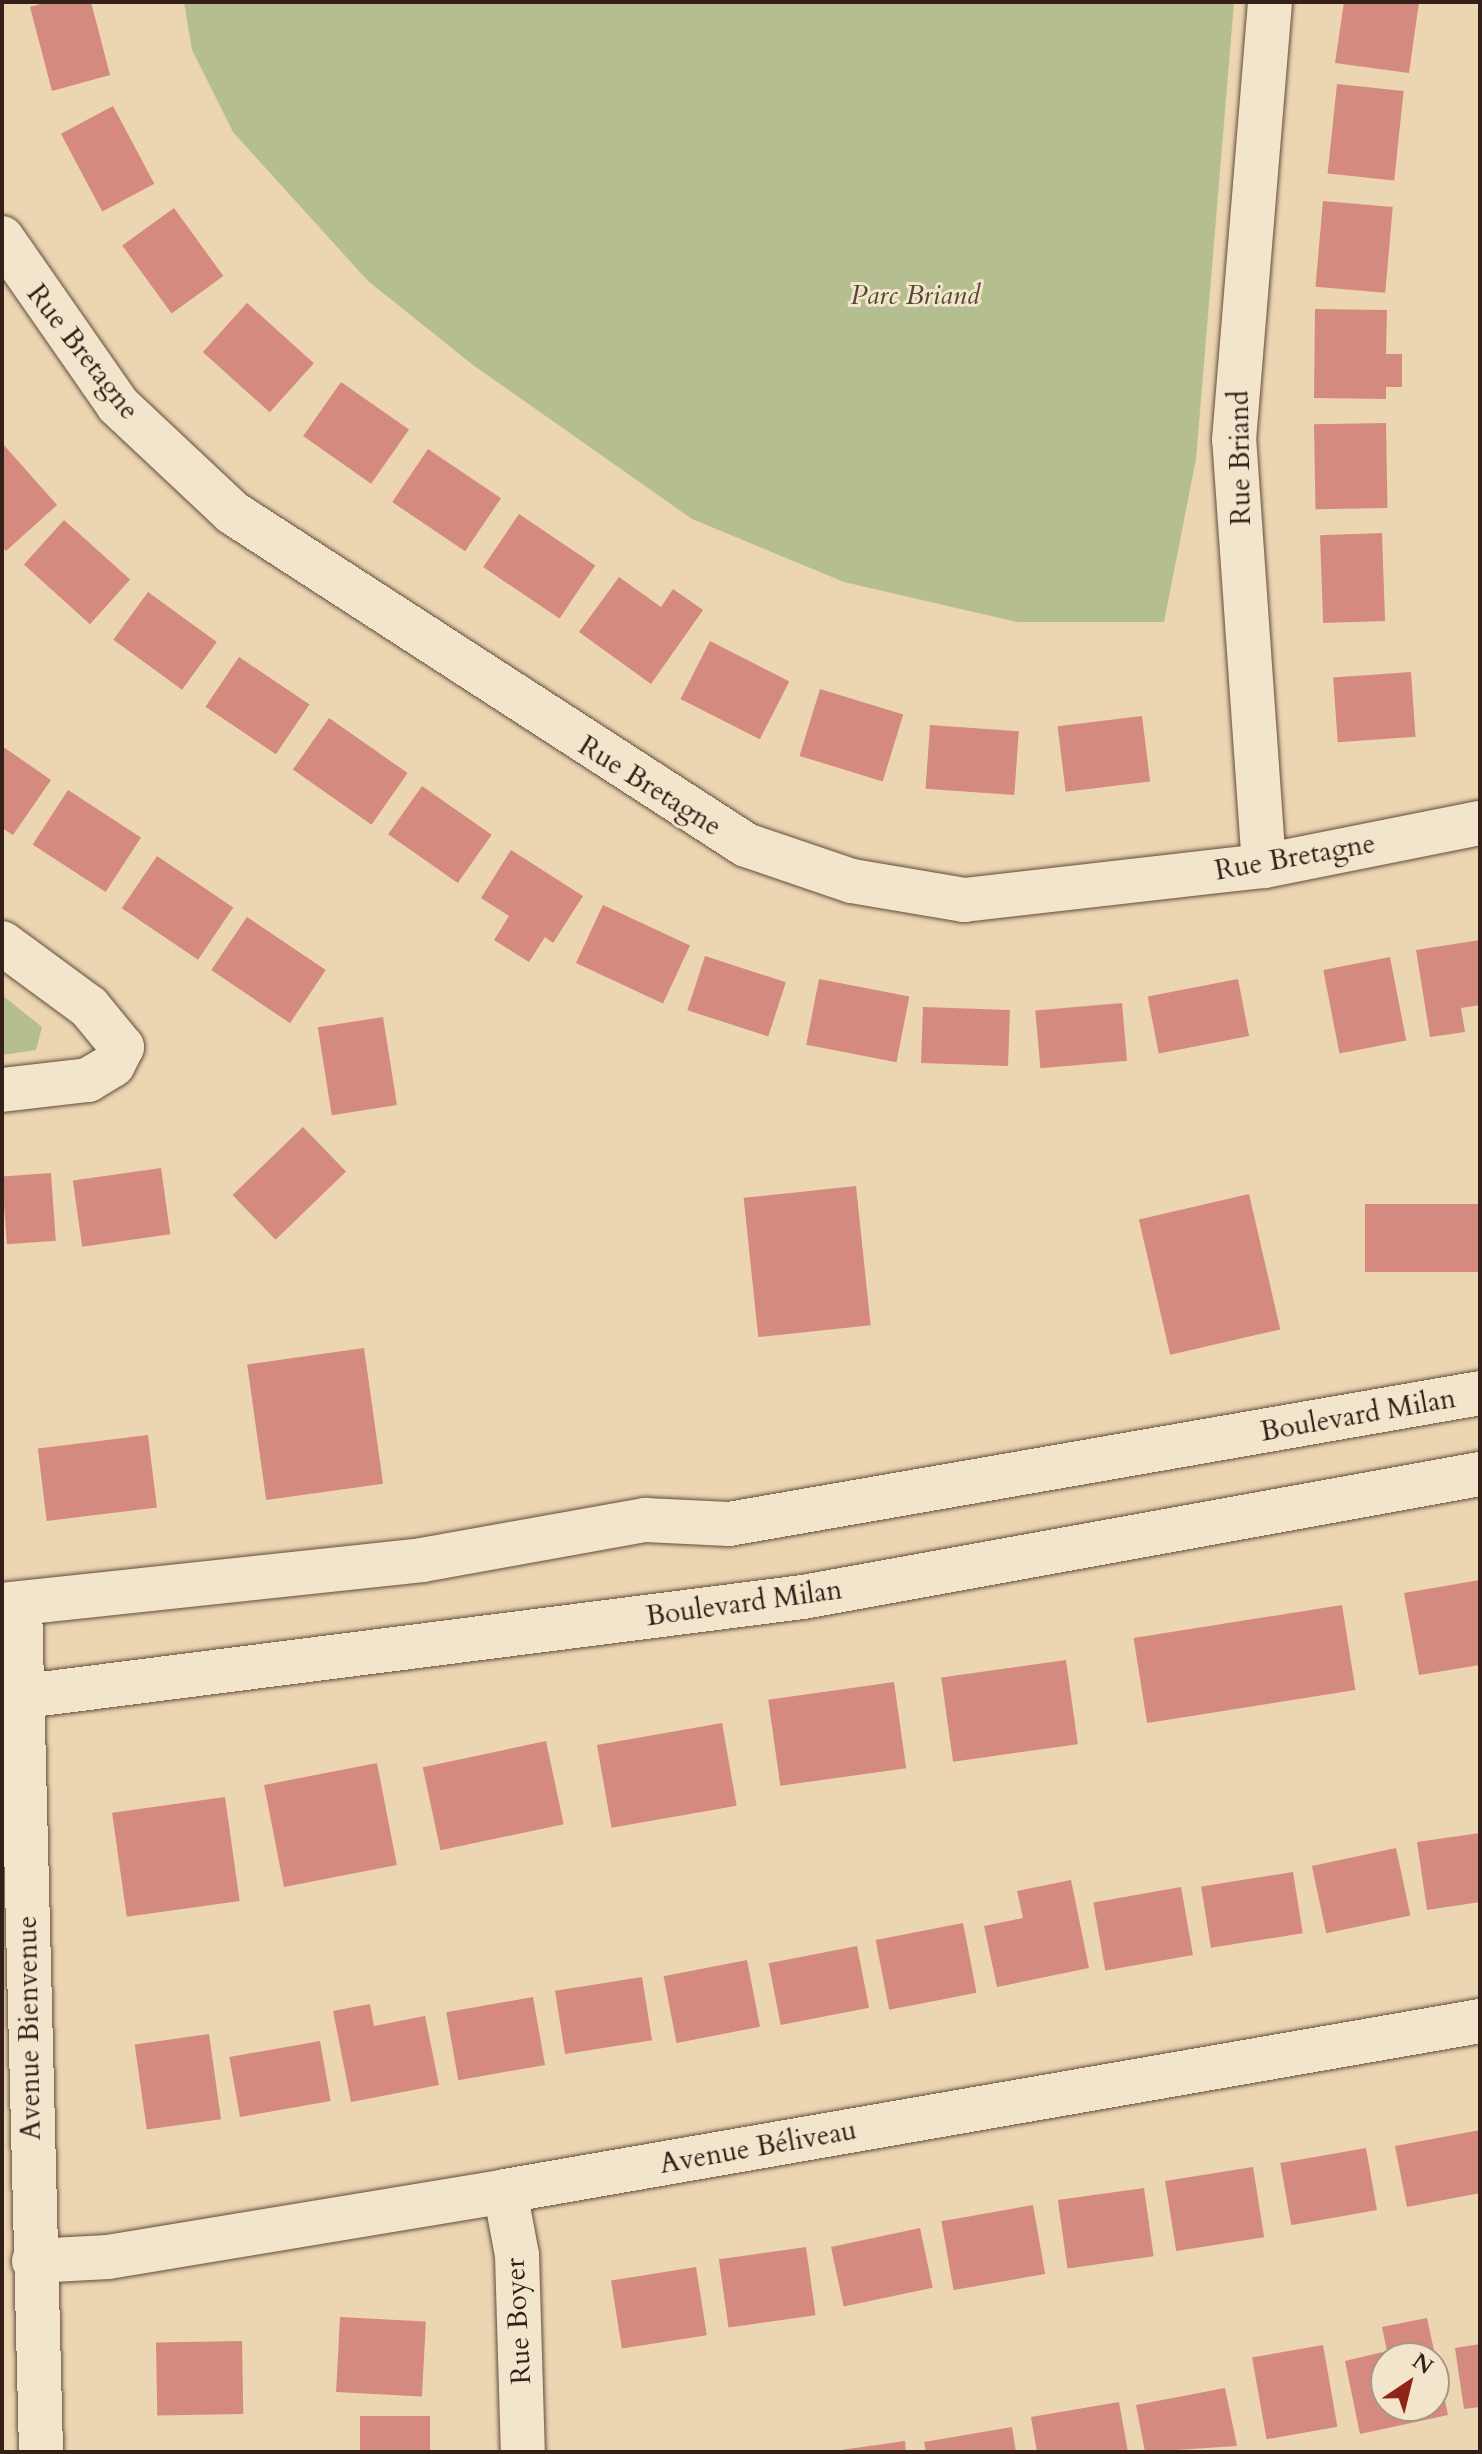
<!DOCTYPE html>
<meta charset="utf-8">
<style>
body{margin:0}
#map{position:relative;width:1482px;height:2454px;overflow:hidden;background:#ecd5b1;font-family:Cardo,serif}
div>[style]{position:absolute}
.green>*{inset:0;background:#b4be8e}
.building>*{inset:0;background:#d58a7f;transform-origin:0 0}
.roads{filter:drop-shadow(0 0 2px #624d3f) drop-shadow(0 0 2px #624d3f)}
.street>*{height:44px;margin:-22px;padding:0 22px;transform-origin:22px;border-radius:22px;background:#f3e4cc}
.secondary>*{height:44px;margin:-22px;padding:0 22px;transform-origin:22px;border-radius:22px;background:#f3e4cc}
span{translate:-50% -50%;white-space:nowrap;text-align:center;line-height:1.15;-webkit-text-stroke:6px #f3e4cc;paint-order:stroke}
.park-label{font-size:28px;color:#544836;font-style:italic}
.street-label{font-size:28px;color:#342019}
.frame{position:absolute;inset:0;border:4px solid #342019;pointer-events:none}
.north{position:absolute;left:1370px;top:2342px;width:80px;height:80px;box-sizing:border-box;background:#f3e4cc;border:2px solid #a79684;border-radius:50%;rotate:35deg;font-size:22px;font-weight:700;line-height:32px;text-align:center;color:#342019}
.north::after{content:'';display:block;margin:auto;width:28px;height:36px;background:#8f2418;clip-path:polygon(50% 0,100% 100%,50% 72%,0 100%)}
</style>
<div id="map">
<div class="green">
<div style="clip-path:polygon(184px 2px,1234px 2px,1196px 459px,1164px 622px,1017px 622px,844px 582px,692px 519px,473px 365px,368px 281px,233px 132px,192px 50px)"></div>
<div style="clip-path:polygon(2px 995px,42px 1027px,36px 1050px,2px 1055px)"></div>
</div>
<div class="building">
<div style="clip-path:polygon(47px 2px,91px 2px,110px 75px,52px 91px,30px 7px)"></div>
<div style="clip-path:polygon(1344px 2px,1419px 2px,1409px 73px,1335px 63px)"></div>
<div style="left:1337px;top:84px;width:67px;height:90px;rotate:6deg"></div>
<div style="left:113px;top:106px;width:88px;height:59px;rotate:62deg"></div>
<div style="left:1323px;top:201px;width:70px;height:86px;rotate:5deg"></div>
<div style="left:174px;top:208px;width:84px;height:64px;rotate:54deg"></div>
<div style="left:247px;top:303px;width:90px;height:66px;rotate:42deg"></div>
<div style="clip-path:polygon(1315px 309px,1387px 310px,1386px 354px,1402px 354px,1402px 387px,1386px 387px,1386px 399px,1314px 398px)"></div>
<div style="left:341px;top:382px;width:83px;height:66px;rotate:35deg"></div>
<div style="left:1386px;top:423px;width:85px;height:72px;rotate:89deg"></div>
<div style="clip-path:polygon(2px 443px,57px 505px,6px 551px,2px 547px)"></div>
<div style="left:428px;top:449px;width:88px;height:64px;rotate:34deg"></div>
<div style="left:519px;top:514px;width:92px;height:64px;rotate:34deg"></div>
<div style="left:64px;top:520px;width:89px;height:60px;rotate:42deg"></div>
<div style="left:1382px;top:533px;width:88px;height:62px;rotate:88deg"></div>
<div style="clip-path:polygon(619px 577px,661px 607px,673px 589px,703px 610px,651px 684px,579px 632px)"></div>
<div style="left:148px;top:592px;width:85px;height:59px;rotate:36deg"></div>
<div style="left:710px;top:641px;width:89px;height:65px;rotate:27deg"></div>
<div style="left:239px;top:657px;width:85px;height:60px;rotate:34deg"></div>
<div style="left:1411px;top:672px;width:65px;height:78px;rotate:86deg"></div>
<div style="left:820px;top:689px;width:87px;height:70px;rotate:17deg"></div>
<div style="left:1142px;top:716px;width:66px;height:85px;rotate:83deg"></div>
<div style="left:329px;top:718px;width:96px;height:63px;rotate:35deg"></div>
<div style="left:930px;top:725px;width:89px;height:64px;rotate:4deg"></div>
<div style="clip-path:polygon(2px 746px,51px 780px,13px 835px,2px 828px)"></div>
<div style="left:422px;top:786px;width:85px;height:59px;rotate:35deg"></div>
<div style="left:68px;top:790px;width:87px;height:65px;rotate:33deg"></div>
<div style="clip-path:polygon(511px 850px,583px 896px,553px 943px,545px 937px,529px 962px,494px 940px,509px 916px,481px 898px)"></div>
<div style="left:157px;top:856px;width:92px;height:63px;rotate:34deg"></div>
<div style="left:603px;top:905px;width:96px;height:64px;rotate:25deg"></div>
<div style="left:247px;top:917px;width:95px;height:64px;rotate:34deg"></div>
<div style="clip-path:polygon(1480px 940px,1480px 1005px,1461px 1008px,1465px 1032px,1430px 1037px,1416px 950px)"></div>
<div style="left:705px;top:956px;width:85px;height:57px;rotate:18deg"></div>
<div style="left:1390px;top:957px;width:85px;height:68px;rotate:79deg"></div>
<div style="left:819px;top:979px;width:92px;height:67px;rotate:11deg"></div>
<div style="left:1238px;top:979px;width:58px;height:92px;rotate:79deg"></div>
<div style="left:1122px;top:1003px;width:58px;height:87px;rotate:85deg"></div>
<div style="left:923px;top:1007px;width:87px;height:56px;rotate:2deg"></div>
<div style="left:383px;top:1017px;width:89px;height:66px;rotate:81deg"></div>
<div style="left:303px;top:1127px;width:62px;height:98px;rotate:46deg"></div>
<div style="left:161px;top:1168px;width:67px;height:89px;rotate:82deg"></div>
<div style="left:51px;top:1173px;width:68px;height:49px;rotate:86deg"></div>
<div style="left:856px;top:1186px;width:140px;height:113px;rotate:84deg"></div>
<div style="left:1249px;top:1194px;width:139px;height:113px;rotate:77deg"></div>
<div style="left:1480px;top:1204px;width:68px;height:115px;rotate:90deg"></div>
<div style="left:364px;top:1348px;width:137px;height:118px;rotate:82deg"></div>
<div style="left:148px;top:1435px;width:73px;height:111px;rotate:83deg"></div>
<div style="clip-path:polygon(1480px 1580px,1480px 1665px,1419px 1675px,1404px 1593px)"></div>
<div style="left:1342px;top:1605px;width:86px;height:211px;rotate:81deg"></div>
<div style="left:1066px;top:1660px;width:85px;height:126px;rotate:82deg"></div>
<div style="left:894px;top:1682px;width:87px;height:127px;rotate:82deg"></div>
<div style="left:722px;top:1723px;width:84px;height:127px;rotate:80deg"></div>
<div style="left:546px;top:1741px;width:85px;height:126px;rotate:78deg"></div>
<div style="left:377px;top:1763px;width:104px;height:115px;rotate:79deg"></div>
<div style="left:225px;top:1797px;width:105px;height:114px;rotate:82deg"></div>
<div style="clip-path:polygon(1480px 1833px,1480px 1902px,1427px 1910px,1417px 1842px)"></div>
<div style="left:1396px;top:1848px;width:69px;height:86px;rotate:78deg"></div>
<div style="left:1293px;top:1872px;width:62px;height:93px;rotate:81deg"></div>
<div style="clip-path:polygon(1071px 1880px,1089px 1968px,997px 1987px,984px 1926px,1023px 1918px,1017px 1891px)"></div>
<div style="left:1181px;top:1887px;width:69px;height:89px;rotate:80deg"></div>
<div style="left:963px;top:1923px;width:71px;height:89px;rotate:79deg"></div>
<div style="left:857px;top:1946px;width:63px;height:90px;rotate:79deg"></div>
<div style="left:747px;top:1960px;width:68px;height:85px;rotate:79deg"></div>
<div style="left:642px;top:1977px;width:64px;height:88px;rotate:81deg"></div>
<div style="left:533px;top:1997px;width:69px;height:88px;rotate:80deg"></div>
<div style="clip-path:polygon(370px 2004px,374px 2026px,425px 2016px,439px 2085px,351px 2102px,333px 2011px)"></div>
<div style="left:209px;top:2034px;width:86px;height:75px;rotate:82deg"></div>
<div style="left:320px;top:2041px;width:61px;height:92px;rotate:80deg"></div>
<div style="clip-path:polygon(1480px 2130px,1480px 2193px,1407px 2207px,1395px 2146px)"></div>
<div style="left:1366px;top:2148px;width:63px;height:87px;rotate:80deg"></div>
<div style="left:1253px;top:2167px;width:71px;height:89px;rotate:81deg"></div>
<div style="left:1144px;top:2188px;width:69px;height:87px;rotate:82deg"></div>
<div style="left:1033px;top:2205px;width:70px;height:93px;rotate:80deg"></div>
<div style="left:920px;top:2228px;width:61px;height:91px;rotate:78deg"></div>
<div style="left:806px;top:2247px;width:69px;height:88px;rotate:82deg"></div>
<div style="left:696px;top:2267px;width:69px;height:86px;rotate:81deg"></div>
<div style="left:340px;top:2317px;width:86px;height:75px;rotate:3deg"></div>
<div style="clip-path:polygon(evenodd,1427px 2318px,1448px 2415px,1360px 2434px,1345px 2361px,1387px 2351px,1382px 2327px,1427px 2318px,1386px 2358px,1434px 2358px,1434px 2406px,1386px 2406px,1386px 2358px)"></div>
<div style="left:242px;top:2341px;width:73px;height:86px;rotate:89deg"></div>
<div style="clip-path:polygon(1480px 2344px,1480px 2407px,1464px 2409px,1455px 2348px)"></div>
<div style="left:1323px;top:2345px;width:83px;height:72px;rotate:80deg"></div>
<div style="clip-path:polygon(1225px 2388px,1237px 2446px,1145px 2452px,1136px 2405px)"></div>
<div style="clip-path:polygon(1119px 2402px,1128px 2452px,1037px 2452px,1031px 2417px)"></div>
<div style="left:360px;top:2416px;width:70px;height:36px"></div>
<div style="clip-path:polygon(1012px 2427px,1016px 2452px,926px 2452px,924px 2442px)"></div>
<div style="clip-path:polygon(905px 2441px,906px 2452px,841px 2452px,841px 2450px)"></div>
</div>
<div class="roads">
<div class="street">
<div style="left:2px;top:238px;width:203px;rotate:55.2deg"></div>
<div style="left:118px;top:405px;width:158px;rotate:43.2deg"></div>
<div style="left:233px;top:513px;width:611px;rotate:32.91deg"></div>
<div style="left:746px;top:845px;width:112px;rotate:18.8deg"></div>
<div style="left:852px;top:881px;width:114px;rotate:9.6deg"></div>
<div style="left:964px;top:900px;width:302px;rotate:-6.5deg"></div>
<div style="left:1264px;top:866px;width:220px;rotate:-11.3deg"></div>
<div style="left:1264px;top:866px;width:427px;rotate:-94deg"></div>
<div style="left:1234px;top:440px;width:439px;rotate:-85.3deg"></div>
<div style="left:2px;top:943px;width:108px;rotate:36.3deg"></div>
<div style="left:89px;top:1007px;width:52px;rotate:50.5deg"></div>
<div style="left:122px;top:1047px;width:20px;rotate:117deg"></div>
<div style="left:113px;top:1065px;width:29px;rotate:149deg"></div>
<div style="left:88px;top:1080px;width:87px;rotate:173.4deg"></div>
<div style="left:20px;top:1604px;width:848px;rotate:88.58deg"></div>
<div style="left:505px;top:2191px;width:65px;rotate:79.4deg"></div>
<div style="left:517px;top:2255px;width:197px;rotate:88.3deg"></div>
<div style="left:34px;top:2261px;width:74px;rotate:-3.1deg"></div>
<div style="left:108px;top:2257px;width:402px;rotate:-9.4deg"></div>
<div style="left:505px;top:2191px;width:990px;rotate:-9.89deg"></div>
</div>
<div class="secondary">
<div style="left:2px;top:1605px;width:422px;rotate:-6.1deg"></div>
<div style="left:422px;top:1560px;width:227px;rotate:-10.2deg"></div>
<div style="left:645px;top:1520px;width:84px;rotate:2.7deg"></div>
<div style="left:729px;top:1524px;width:762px;rotate:-9.89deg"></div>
<div style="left:2px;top:1699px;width:807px;rotate:-7.26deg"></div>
<div style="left:803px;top:1597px;width:688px;rotate:-10.3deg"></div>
</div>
</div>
<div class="park-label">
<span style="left:915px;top:295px">Parc Briand</span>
</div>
<div class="street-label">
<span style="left:83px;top:352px;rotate:52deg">Rue Bretagne</span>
<span style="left:1240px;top:458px;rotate:-91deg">Rue Briand</span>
<span style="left:650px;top:786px;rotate:32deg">Rue Bretagne</span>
<span style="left:1295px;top:857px;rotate:-10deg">Rue Bretagne</span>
<span style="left:1358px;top:1415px;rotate:-10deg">Boulevard Milan</span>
<span style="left:744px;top:1603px;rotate:-8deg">Boulevard Milan</span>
<span style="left:29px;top:2028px;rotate:-91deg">Avenue Bienvenue</span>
<span style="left:758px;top:2147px;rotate:-10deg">Avenue Béliveau</span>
<span style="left:518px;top:2321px;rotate:-93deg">Rue Boyer</span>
</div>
<div class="frame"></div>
<div class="north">N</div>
</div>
